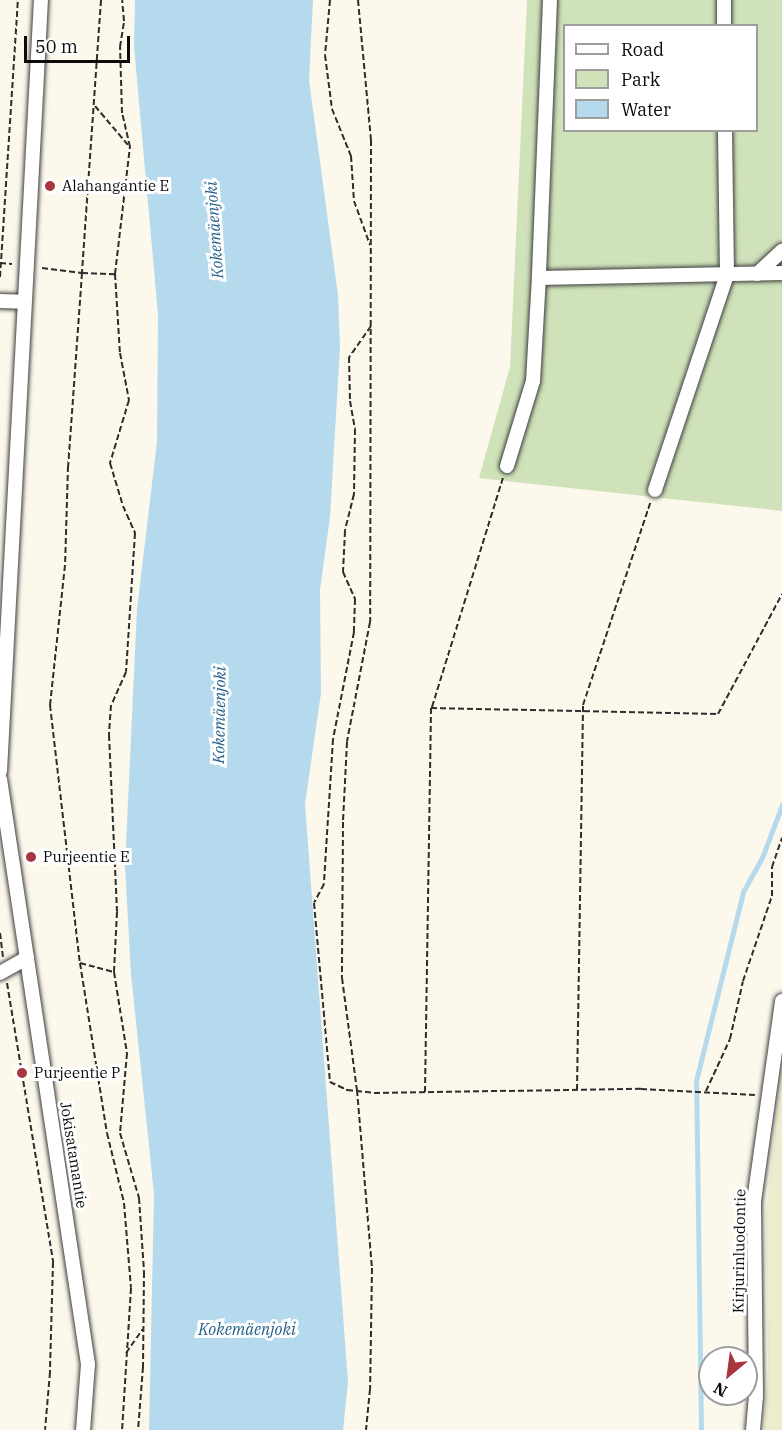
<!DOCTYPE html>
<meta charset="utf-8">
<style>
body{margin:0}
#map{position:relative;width:782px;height:1430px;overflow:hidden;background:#fcf8eb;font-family:"IBM Plex Serif",serif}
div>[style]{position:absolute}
.farmland>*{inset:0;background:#efebcf}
.green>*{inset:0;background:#cfe2ba}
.water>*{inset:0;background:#b6daed}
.stream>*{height:4.5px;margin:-2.25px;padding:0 2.25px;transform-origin:2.25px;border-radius:2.25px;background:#b6daed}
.path>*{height:2px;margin-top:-1px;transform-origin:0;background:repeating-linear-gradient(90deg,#2d2d2d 0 6px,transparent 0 9px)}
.roads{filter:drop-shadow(0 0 2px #3e3e3e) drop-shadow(0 0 2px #3e3e3e)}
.minor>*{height:14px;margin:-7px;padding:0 7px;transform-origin:7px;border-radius:7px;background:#fff}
.dots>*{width:16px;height:16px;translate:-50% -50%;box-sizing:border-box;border:3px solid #fff;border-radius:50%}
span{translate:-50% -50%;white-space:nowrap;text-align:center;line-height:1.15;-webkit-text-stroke:6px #fff;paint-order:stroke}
.poi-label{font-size:15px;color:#0b0b0b}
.left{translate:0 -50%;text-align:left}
.street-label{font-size:15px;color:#0b0b0b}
.water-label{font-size:16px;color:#25618b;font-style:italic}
.legend{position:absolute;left:563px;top:24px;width:195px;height:108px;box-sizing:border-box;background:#fff;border:2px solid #9d9d9d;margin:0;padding:8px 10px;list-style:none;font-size:18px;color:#0b0b0b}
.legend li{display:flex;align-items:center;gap:12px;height:30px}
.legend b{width:30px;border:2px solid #9d9d9d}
.north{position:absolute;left:698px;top:1346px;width:60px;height:60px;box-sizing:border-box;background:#fff;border:2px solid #9d9d9d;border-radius:50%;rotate:209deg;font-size:16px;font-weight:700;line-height:24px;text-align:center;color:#0b0b0b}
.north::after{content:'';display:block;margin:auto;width:21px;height:27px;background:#a7363e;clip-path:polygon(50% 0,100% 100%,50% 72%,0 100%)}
.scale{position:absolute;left:24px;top:36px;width:106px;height:27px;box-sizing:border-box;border:3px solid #0b0b0b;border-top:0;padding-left:8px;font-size:18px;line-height:21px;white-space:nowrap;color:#0b0b0b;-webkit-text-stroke:4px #fff;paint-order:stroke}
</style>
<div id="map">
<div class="farmland">
<div style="clip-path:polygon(782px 1060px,782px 1430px,764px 1430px,768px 1369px,766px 1214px)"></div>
</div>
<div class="green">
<div style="clip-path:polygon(evenodd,527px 0,782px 0,782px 511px,479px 478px,510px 367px,527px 0,564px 26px,756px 26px,756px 130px,564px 130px,564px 26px)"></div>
</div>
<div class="water">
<div style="clip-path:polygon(135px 0,313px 0,309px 80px,338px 295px,340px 347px,330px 517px,320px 590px,321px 693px,305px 804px,348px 1382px,343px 1430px,149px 1430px,154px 1194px,131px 974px,125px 866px,137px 609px,157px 442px,158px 315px,134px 46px)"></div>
</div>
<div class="stream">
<div style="left:701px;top:1430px;width:349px;rotate:-90.8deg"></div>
<div style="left:696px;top:1081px;width:195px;rotate:-76deg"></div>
<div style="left:743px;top:892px;width:39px;rotate:-61deg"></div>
<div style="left:762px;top:858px;width:57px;rotate:-69.3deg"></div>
</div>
<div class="path">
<div style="left:101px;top:0;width:274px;rotate:94deg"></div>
<div style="left:82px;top:273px;width:33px;rotate:2deg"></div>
<div style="left:115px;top:274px;width:79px;rotate:86.4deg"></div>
<div style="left:120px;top:353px;width:48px;rotate:79.2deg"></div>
<div style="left:129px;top:400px;width:66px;rotate:106.8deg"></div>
<div style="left:110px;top:463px;width:45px;rotate:73.2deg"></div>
<div style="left:123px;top:506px;width:30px;rotate:66deg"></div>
<div style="left:135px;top:533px;width:139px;rotate:93.7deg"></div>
<div style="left:126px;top:672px;width:36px;rotate:114deg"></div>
<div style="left:111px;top:705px;width:30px;rotate:94deg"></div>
<div style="left:109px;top:735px;width:177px;rotate:87.4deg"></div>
<div style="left:117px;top:912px;width:60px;rotate:92.9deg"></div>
<div style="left:114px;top:972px;width:82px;rotate:80.9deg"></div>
<div style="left:127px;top:1053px;width:80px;rotate:95deg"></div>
<div style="left:120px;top:1133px;width:68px;rotate:73.7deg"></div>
<div style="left:139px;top:1198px;width:74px;rotate:86.1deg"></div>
<div style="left:144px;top:1272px;width:95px;rotate:90.6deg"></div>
<div style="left:143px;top:1367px;width:63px;rotate:94.5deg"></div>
<div style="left:330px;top:0;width:55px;rotate:95.2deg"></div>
<div style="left:325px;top:55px;width:54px;rotate:82.6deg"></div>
<div style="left:332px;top:109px;width:51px;rotate:68deg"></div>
<div style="left:351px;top:156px;width:45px;rotate:86.2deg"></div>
<div style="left:354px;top:201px;width:47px;rotate:70deg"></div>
<div style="left:358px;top:0;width:141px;rotate:84.7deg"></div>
<div style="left:371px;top:140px;width:482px;rotate:90.1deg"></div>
<div style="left:370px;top:622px;width:122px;rotate:100.9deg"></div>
<div style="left:347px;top:742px;width:80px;rotate:92.9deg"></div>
<div style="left:343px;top:822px;width:156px;rotate:90.4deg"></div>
<div style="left:342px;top:978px;width:113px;rotate:82.4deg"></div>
<div style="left:357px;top:1090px;width:179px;rotate:85.2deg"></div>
<div style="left:372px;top:1268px;width:121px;rotate:90.9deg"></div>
<div style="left:370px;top:1389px;width:41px;rotate:95.6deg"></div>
<div style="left:95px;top:106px;width:51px;rotate:49.8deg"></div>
<div style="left:0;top:263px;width:12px;rotate:5deg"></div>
<div style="left:42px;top:268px;width:40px;rotate:7.1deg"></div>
<div style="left:82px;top:273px;width:194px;rotate:94.1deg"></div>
<div style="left:68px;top:466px;width:99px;rotate:91.7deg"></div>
<div style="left:65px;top:565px;width:141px;rotate:96.1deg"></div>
<div style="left:50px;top:705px;width:260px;rotate:83.4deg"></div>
<div style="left:80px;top:963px;width:172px;rotate:81deg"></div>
<div style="left:107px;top:1133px;width:72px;rotate:76.3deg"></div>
<div style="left:124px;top:1203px;width:85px;rotate:85.3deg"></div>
<div style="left:131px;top:1288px;width:142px;rotate:93.6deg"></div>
<div style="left:115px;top:274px;width:128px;rotate:-83.3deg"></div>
<div style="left:130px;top:147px;width:35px;rotate:-103deg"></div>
<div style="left:122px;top:113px;width:66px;rotate:-91.7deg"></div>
<div style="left:120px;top:47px;width:26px;rotate:-81deg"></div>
<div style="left:124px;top:21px;width:21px;rotate:-95deg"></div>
<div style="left:0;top:277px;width:278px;rotate:-86.3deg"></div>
<div style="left:371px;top:326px;width:38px;rotate:125deg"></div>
<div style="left:349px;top:357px;width:44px;rotate:88.7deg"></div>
<div style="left:350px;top:401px;width:28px;rotate:80deg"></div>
<div style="left:355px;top:429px;width:65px;rotate:90.9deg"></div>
<div style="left:354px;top:494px;width:38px;rotate:104deg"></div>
<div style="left:345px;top:531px;width:41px;rotate:92.8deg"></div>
<div style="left:343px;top:572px;width:30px;rotate:66deg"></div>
<div style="left:355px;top:599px;width:33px;rotate:92deg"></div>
<div style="left:354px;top:632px;width:109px;rotate:101.1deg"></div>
<div style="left:333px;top:739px;width:145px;rotate:93.6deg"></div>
<div style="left:324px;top:884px;width:21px;rotate:118deg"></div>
<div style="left:314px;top:903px;width:180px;rotate:84.9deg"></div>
<div style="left:330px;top:1082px;width:19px;rotate:25deg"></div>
<div style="left:347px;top:1090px;width:27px;rotate:6deg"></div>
<div style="left:374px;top:1093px;width:267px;rotate:-0.9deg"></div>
<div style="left:641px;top:1089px;width:114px;rotate:3deg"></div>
<div style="left:432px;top:707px;width:241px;rotate:-72.8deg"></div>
<div style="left:0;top:933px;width:24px;rotate:83deg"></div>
<div style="left:80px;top:963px;width:35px;rotate:15deg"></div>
<div style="left:7px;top:983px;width:283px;rotate:80.6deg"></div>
<div style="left:53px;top:1262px;width:110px;rotate:91.6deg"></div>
<div style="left:50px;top:1372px;width:58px;rotate:94.9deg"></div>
<div style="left:577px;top:1090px;width:385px;rotate:-89.1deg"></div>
<div style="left:583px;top:705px;width:215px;rotate:-71.6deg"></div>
<div style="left:706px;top:1091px;width:57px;rotate:-65.2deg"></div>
<div style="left:730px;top:1039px;width:59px;rotate:-77.4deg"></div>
<div style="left:743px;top:981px;width:90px;rotate:-71.2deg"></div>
<div style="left:772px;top:896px;width:29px;rotate:-90deg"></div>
<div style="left:772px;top:867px;width:31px;rotate:-71deg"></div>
<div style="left:425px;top:1092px;width:384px;rotate:-89.1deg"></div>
<div style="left:431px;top:708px;width:287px;rotate:1.2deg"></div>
<div style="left:718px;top:714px;width:136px;rotate:-61.9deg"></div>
<div style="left:126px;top:1353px;width:29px;rotate:-55deg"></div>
</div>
<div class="roads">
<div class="minor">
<div style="left:550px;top:0;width:278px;rotate:92.3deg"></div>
<div style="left:539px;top:278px;width:243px;rotate:-1.2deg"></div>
<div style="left:724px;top:0;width:26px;rotate:90deg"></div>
<div style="left:757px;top:274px;width:34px;rotate:-43deg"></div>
<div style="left:0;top:301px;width:23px;rotate:2deg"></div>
<div style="left:507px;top:466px;width:89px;rotate:-73deg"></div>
<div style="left:533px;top:381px;width:103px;rotate:-86.7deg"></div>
<div style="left:655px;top:490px;width:227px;rotate:-71.5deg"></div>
<div style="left:727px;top:275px;width:145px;rotate:-90.8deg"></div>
<div style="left:0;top:771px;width:772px;rotate:-86.96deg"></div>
<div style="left:0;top:779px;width:592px;rotate:81.45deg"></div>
<div style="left:88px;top:1364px;width:66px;rotate:94.3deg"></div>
<div style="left:0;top:973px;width:31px;rotate:-29deg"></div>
<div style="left:753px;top:1430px;width:33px;rotate:-85deg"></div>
<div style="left:756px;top:1397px;width:196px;rotate:-90.6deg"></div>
<div style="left:754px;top:1201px;width:202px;rotate:-82deg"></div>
</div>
</div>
<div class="dots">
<div style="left:50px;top:186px;background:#a7363e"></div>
<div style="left:31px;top:857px;background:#a7363e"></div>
<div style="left:22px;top:1073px;background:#a7363e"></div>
</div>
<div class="poi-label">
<span class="left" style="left:62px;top:186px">Alahangantie E</span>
<span class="left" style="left:43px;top:857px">Purjeentie E</span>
<span class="left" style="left:34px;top:1073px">Purjeentie P</span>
</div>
<div class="street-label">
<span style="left:74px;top:1155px;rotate:81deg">Jokisatamantie</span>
<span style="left:739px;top:1251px;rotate:-89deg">Kirjurinluodontie</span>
</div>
<div class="water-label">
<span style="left:214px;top:230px;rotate:-94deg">Kokemäenjoki</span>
<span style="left:219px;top:715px;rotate:-89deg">Kokemäenjoki</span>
<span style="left:247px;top:1329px">Kokemäenjoki</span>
</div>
<ul class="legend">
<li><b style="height:8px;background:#fff"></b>Road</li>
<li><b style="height:16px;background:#cfe2ba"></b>Park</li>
<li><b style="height:16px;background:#b6daed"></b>Water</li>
</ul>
<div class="north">N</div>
<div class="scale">50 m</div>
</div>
